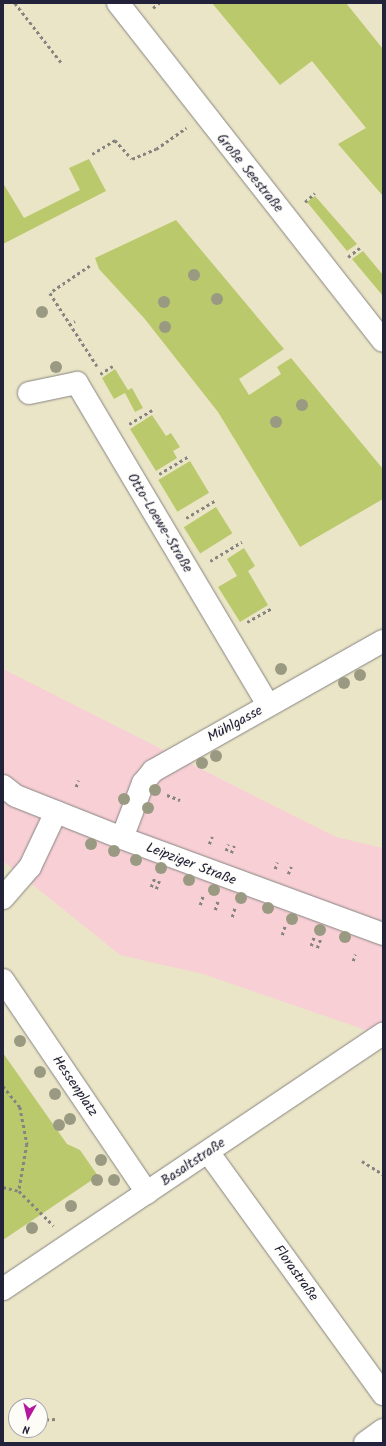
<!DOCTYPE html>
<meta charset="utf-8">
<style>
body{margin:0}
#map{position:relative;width:386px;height:1446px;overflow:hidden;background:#ebe5c7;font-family:Kalam,sans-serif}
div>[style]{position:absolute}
.built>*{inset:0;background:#f7cfd5}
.green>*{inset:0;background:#bac96c;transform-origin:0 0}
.path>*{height:2.5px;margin-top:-1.25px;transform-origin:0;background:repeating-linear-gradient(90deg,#868481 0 3px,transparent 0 6px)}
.roads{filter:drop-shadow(0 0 1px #868481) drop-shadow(0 0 1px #868481)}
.minor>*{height:22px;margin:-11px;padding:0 11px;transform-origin:11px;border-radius:11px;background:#fff}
.trees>*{width:12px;height:12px;margin:-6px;border-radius:50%;background:#9a9a83}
span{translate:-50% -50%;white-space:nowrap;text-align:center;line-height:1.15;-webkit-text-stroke:3px #fdfcf7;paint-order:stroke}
.street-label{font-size:14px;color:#22223b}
.frame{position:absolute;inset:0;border:4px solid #22223b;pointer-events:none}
.north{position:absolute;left:8px;top:1398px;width:40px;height:40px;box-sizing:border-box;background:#fdfcf7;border:1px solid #a5a5ac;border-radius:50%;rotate:188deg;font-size:11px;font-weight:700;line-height:16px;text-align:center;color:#22223b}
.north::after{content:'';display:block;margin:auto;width:14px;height:18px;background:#b5179e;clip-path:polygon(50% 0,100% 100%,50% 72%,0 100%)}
</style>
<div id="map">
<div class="built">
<div style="clip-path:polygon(3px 669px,336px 837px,383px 848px,383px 1036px,203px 974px,120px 955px,3px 861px)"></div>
</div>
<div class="green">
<div style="clip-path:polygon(212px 3px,346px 3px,383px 49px,383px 196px,338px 144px,366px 128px,312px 61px,280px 85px)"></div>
<div style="clip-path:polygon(89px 159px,106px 191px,3px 244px,3px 183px,24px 218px,80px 190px,69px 168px)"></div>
<div style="clip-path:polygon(315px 196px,357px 244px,347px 251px,307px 202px)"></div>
<div style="clip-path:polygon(176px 220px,284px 349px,239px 379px,249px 395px,281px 374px,277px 367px,291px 358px,383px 469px,383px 499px,300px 547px,218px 412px,144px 318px,99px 269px,95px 258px)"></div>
<div style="clip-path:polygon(363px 251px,383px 275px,383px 296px,352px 259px)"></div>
<div style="clip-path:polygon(115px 369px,128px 390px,132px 388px,143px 408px,135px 412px,125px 393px,114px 399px,102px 378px)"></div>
<div style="clip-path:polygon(152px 415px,166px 436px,171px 433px,180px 447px,173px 451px,177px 458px,156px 471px,130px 429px)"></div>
<div style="left:190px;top:461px;width:37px;height:37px;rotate:59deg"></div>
<div style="left:216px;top:507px;width:31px;height:38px;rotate:58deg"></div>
<div style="clip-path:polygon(244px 548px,255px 566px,248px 571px,268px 605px,240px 622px,218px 587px,237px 576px,227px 559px)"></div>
<div style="clip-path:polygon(3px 1053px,67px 1144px,80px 1150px,98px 1176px,3px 1240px)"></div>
</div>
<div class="path">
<div style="left:15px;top:3px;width:75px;rotate:52.1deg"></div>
<div style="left:153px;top:8px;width:8px;rotate:-40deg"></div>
<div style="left:92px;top:154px;width:27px;rotate:-31deg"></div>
<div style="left:115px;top:140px;width:25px;rotate:48deg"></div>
<div style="left:132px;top:159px;width:26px;rotate:-23deg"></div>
<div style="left:156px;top:149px;width:37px;rotate:-35deg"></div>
<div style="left:305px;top:202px;width:13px;rotate:-42deg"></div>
<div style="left:348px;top:257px;width:16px;rotate:-38deg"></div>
<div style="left:90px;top:266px;width:48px;rotate:146deg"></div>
<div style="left:50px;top:293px;width:87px;rotate:57.2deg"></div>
<div style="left:69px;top:325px;width:7px;rotate:-34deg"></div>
<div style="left:100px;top:374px;width:15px;rotate:-32deg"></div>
<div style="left:129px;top:424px;width:27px;rotate:-31deg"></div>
<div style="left:159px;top:474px;width:35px;rotate:-31deg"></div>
<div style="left:186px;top:518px;width:35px;rotate:-31deg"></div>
<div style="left:210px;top:561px;width:37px;rotate:-31deg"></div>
<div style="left:247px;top:622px;width:29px;rotate:-29deg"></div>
<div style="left:76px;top:787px;width:7px;rotate:-74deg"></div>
<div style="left:167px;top:795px;width:14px;rotate:21deg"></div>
<div style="left:209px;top:844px;width:8px;rotate:-67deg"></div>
<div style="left:226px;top:851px;width:7px;rotate:-74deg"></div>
<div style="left:231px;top:853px;width:8px;rotate:-67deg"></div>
<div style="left:275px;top:869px;width:7px;rotate:-74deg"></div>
<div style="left:288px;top:874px;width:8px;rotate:-67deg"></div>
<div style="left:151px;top:887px;width:9px;rotate:-69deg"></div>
<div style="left:156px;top:889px;width:9px;rotate:-69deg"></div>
<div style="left:200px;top:905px;width:9px;rotate:-72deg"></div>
<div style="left:215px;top:910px;width:9px;rotate:-72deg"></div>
<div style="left:232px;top:917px;width:10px;rotate:-73deg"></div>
<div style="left:282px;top:935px;width:9px;rotate:-72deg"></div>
<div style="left:311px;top:946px;width:9px;rotate:-72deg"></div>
<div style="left:317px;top:948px;width:9px;rotate:-69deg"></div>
<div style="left:353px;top:961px;width:7px;rotate:-74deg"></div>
<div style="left:3px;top:1086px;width:27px;rotate:51deg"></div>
<div style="left:20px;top:1107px;width:38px;rotate:79deg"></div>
<div style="left:27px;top:1144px;width:48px;rotate:99.7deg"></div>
<div style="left:362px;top:1161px;width:25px;rotate:32deg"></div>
<div style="left:3px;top:1187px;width:16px;rotate:14deg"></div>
<div style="left:19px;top:1191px;width:49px;rotate:45deg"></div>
<div style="left:40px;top:1420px;width:15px;rotate:-4deg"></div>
</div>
<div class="roads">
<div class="minor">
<div style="left:118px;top:3px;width:429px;rotate:51.9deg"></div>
<div style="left:29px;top:393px;width:49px;rotate:-11.8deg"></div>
<div style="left:77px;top:383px;width:374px;rotate:59.3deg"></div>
<div style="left:3px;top:786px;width:16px;rotate:38deg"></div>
<div style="left:16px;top:796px;width:114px;rotate:21.6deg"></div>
<div style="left:122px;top:838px;width:278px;rotate:20.2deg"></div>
<div style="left:122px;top:838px;width:59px;rotate:-69.1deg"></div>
<div style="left:143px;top:783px;width:16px;rotate:-50deg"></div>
<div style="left:153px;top:771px;width:264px;rotate:-29.5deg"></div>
<div style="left:3px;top:898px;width:41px;rotate:-48.9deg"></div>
<div style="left:30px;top:867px;width:61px;rotate:-64.7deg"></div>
<div style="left:3px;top:980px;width:257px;rotate:55.9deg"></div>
<div style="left:208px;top:1152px;width:299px;rotate:54.1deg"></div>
<div style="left:3px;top:1289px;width:458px;rotate:-33.9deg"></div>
<div style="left:365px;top:1443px;width:22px;rotate:-36deg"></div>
</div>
</div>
<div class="trees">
<div style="left:194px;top:275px"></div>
<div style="left:217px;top:299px"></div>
<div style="left:164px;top:302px"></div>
<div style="left:42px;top:312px"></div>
<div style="left:165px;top:327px"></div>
<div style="left:56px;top:367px"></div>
<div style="left:302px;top:405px"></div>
<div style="left:276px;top:422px"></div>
<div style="left:281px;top:669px"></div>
<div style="left:360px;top:675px"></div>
<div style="left:344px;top:683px"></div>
<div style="left:216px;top:756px"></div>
<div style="left:202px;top:763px"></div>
<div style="left:155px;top:790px"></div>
<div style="left:124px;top:799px"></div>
<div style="left:148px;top:808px"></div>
<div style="left:91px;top:844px"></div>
<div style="left:114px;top:851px"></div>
<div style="left:136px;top:860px"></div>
<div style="left:161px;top:868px"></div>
<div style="left:189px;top:880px"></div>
<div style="left:214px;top:890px"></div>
<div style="left:241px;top:898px"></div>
<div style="left:268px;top:908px"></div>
<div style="left:292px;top:919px"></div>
<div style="left:320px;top:930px"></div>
<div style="left:345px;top:937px"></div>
<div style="left:20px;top:1041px"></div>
<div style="left:40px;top:1072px"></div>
<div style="left:55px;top:1094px"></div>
<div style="left:70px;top:1119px"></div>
<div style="left:59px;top:1125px"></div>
<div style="left:101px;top:1160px"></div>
<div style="left:97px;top:1180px"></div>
<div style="left:114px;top:1180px"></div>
<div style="left:71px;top:1206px"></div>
<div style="left:32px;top:1228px"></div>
</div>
<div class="street-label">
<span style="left:250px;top:173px;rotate:51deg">Große Seestraße</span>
<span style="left:160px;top:523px;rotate:59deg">Otto-Loewe-Straße</span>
<span style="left:235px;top:724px;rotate:-29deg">Mühlgasse</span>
<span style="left:191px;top:864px;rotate:21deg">Leipziger Straße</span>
<span style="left:75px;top:1086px;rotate:56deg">Hessenplatz</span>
<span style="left:193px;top:1162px;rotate:-34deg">Basaltstraße</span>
<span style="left:296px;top:1273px;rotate:54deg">Florastraße</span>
</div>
<div class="frame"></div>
<div class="north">N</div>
</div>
